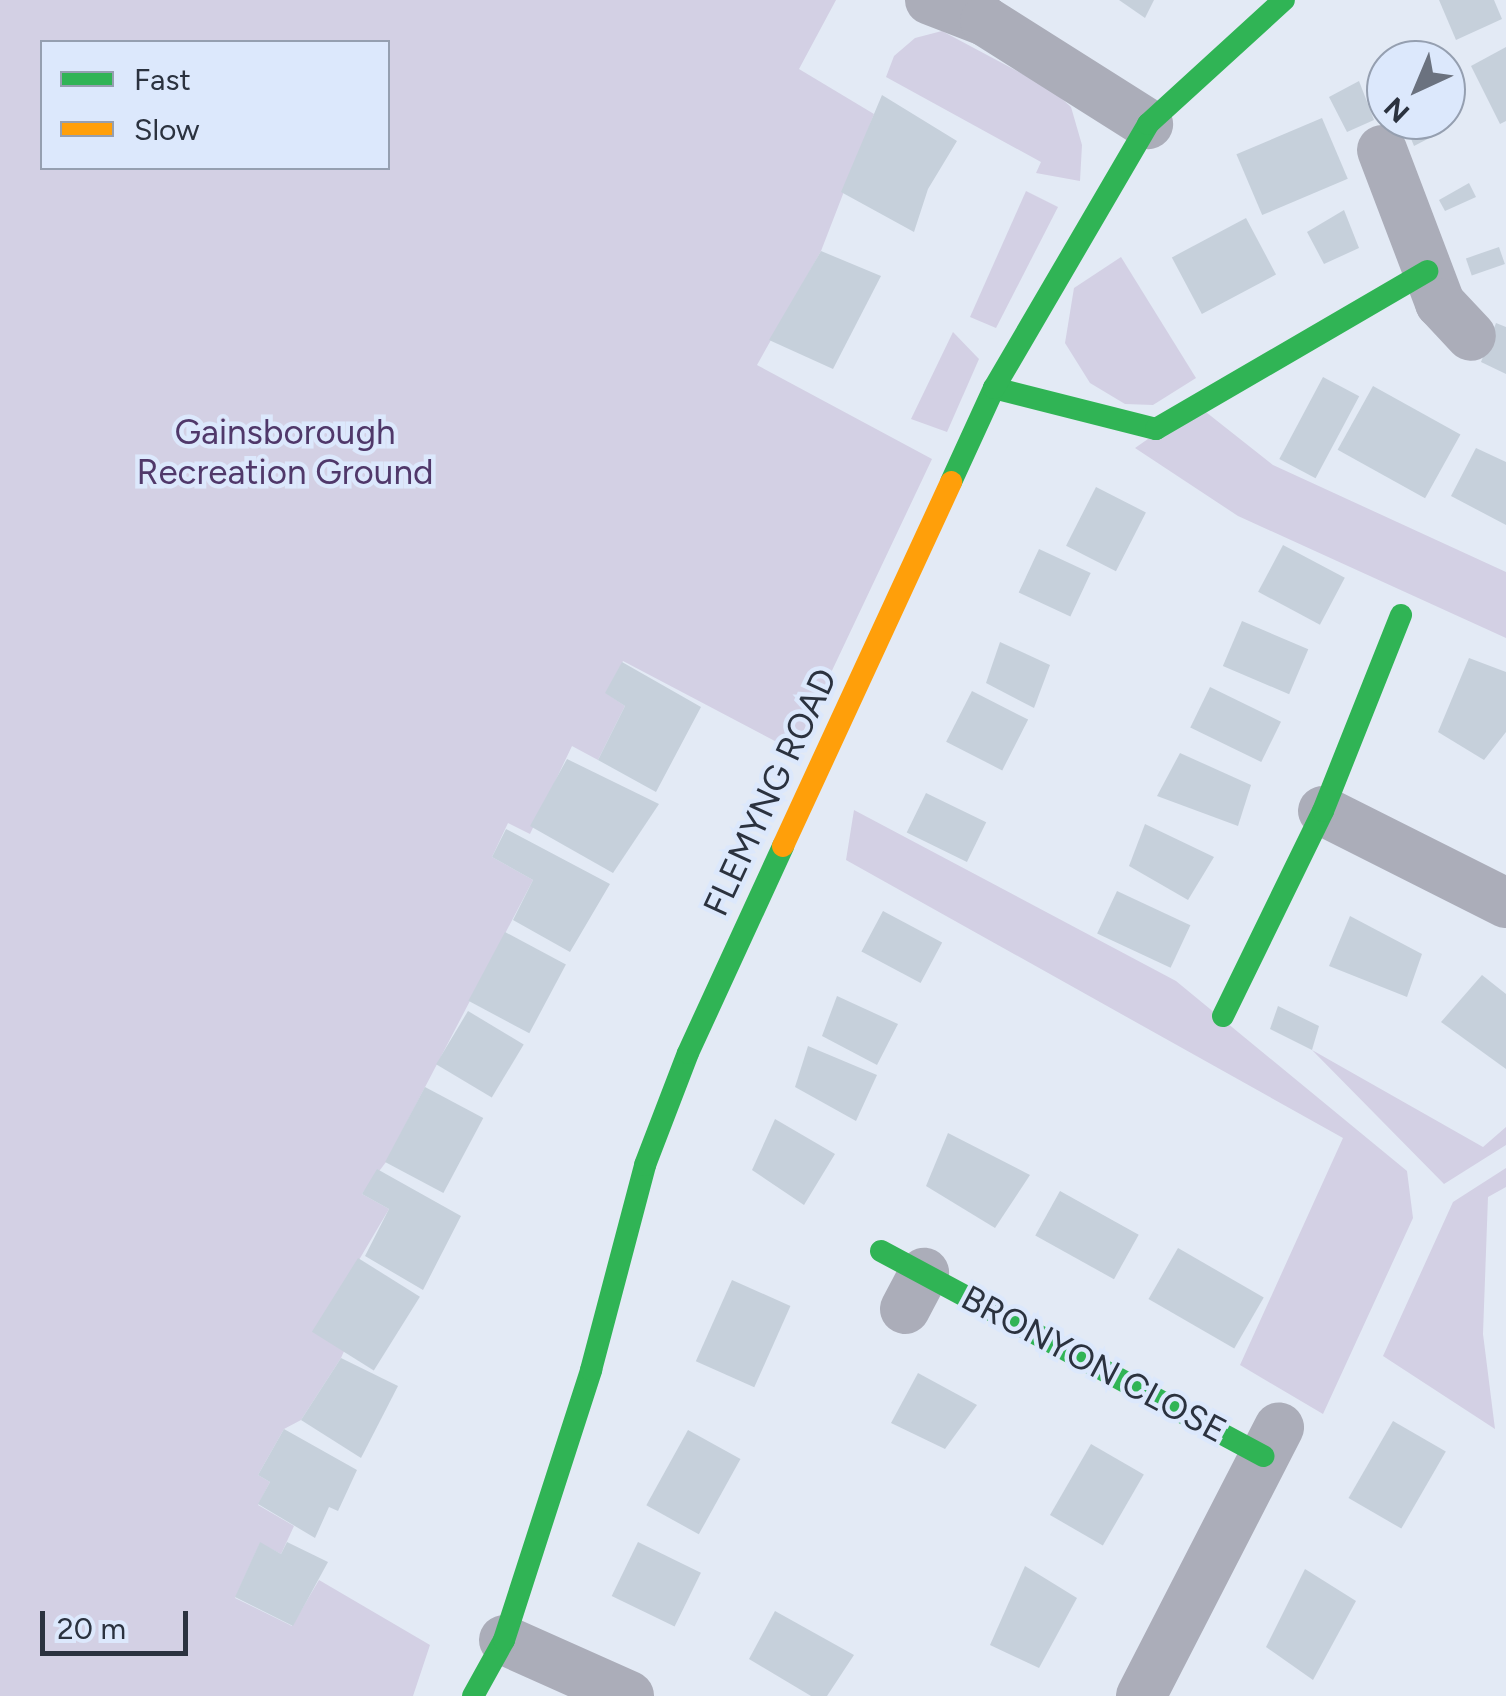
<!DOCTYPE html>
<style>
body{margin:0}
#map{position:relative;width:1506px;height:1696px;overflow:hidden;background:#e3eaf5;font-family:Figtree,sans-serif}
div>[style]{position:absolute}
.green>*{inset:0;background:#d3d0e4}
.building>*{inset:0;background:#c6d0db;transform-origin:0 0}
.street>*{height:50px;margin:-25px;padding:0 25px;transform-origin:25px;border-radius:25px;background:#abadb9}
.fast>*{height:22px;margin:-11px;padding:0 11px;transform-origin:11px;border-radius:11px;background:#30b455}
.slow>*{height:22px;margin:-11px;padding:0 11px;transform-origin:11px;border-radius:11px;background:#ff9f0a}
span{translate:-50% -50%;white-space:nowrap;text-align:center;line-height:1.15;-webkit-text-stroke:9px #dce8fc;paint-order:stroke}
.park-label{font-size:35px;color:#50386a}
.street-label{font-size:35px;color:#2b323f}
.legend{position:absolute;left:40px;top:40px;width:350px;height:130px;box-sizing:border-box;background:#dce8fc;border:2px solid #959fb0;margin:0;padding:12px 18px;list-style:none;font-size:30px;color:#2b323f}
.legend li{display:flex;align-items:center;gap:20px;height:50px}
.legend b{width:50px;border:2px solid #959fb0}
.north{position:absolute;left:1366px;top:40px;width:100px;height:100px;box-sizing:border-box;background:#dce8fc;border:2px solid #959fb0;border-radius:50%;rotate:224deg;font-size:28px;font-weight:700;line-height:40px;text-align:center;color:#2b323f}
.north::after{content:'';display:block;margin:auto;width:35px;height:45px;background:#6b727f;clip-path:polygon(50% 0,100% 100%,50% 72%,0 100%)}
.scale{position:absolute;left:40px;top:1611px;width:148px;height:45px;box-sizing:border-box;border:5px solid #2b323f;border-top:0;padding-left:12px;font-size:30px;line-height:35px;white-space:nowrap;color:#2b323f;-webkit-text-stroke:8px #dce8fc;paint-order:stroke}
</style>
<div id="map">
<div class="green">
<div style="clip-path:polygon(evenodd,0 0,836px 0,799px 69px,874px 114px,821px 251px,757px 365px,932px 459px,794px 751px,623px 661px,606px 693px,625px 706px,598px 760px,572px 746px,530px 834px,508px 823px,492px 857px,533px 880px,386px 1162px,362px 1194px,389px 1209px,316px 1333px,345px 1349px,341px 1358px,301px 1420px,284px 1429px,258px 1475px,270px 1482px,258px 1505px,294px 1526px,281px 1554px,260px 1543px,235px 1598px,292px 1626px,319px 1580px,430px 1645px,413px 1696px,0 1696px,0 0,42px 42px,388px 42px,388px 168px,42px 168px,42px 42px)"></div>
<div style="clip-path:polygon(942px 31px,1051px 89px,1071px 107px,1082px 145px,1080px 181px,1036px 173px,1041px 162px,886px 77px,894px 56px,915px 38px)"></div>
<div style="clip-path:polygon(1026px 191px,1058px 207px,996px 328px,970px 317px)"></div>
<div style="clip-path:polygon(1121px 257px,1196px 378px,1153px 405px,1125px 404px,1090px 383px,1065px 343px,1074px 288px)"></div>
<div style="clip-path:polygon(953px 332px,979px 359px,947px 432px,911px 419px)"></div>
<div style="clip-path:polygon(1197px 405px,1273px 465px,1506px 572px,1506px 638px,1238px 516px,1135px 448px)"></div>
<div style="clip-path:polygon(854px 810px,1176px 981px,1407px 1171px,1413px 1218px,1323px 1414px,1240px 1365px,1343px 1138px,846px 860px)"></div>
<div style="clip-path:polygon(1312px 1050px,1483px 1147px,1506px 1127px,1506px 1145px,1444px 1184px)"></div>
<div style="clip-path:polygon(1506px 1168px,1506px 1187px,1488px 1197px,1483px 1334px,1495px 1429px,1383px 1356px,1453px 1202px)"></div>
</div>
<div class="building">
<div style="clip-path:polygon(1119px 0,1154px 0,1145px 18px)"></div>
<div style="clip-path:polygon(1439px 0,1494px 0,1502px 19px,1456px 40px)"></div>
<div style="clip-path:polygon(1506px 47px,1506px 121px,1500px 124px,1471px 66px)"></div>
<div style="clip-path:polygon(1359px 81px,1374px 120px,1347px 132px,1329px 97px)"></div>
<div style="clip-path:polygon(882px 95px,957px 141px,928px 189px,914px 232px,841px 192px)"></div>
<div style="left:1322px;top:118px;width:66px;height:93px;rotate:67deg"></div>
<div style="clip-path:polygon(1423px 120px,1439px 120px,1443px 131px,1414px 146px,1406px 126px)"></div>
<div style="clip-path:polygon(1469px 183px,1476px 197px,1445px 211px,1439px 200px)"></div>
<div style="clip-path:polygon(1344px 210px,1359px 248px,1324px 264px,1307px 232px)"></div>
<div style="left:1246px;top:218px;width:64px;height:84px;rotate:62deg"></div>
<div style="left:1499px;top:247px;width:18px;height:35px;rotate:71deg"></div>
<div style="clip-path:polygon(821px 251px,881px 276px,833px 369px,769px 340px)"></div>
<div style="clip-path:polygon(1496px 323px,1506px 327px,1506px 374px,1481px 362px)"></div>
<div style="left:1323px;top:377px;width:41px;height:93px;rotate:28deg"></div>
<div style="left:1373px;top:386px;width:100px;height:73px;rotate:29deg"></div>
<div style="clip-path:polygon(1476px 448px,1506px 462px,1506px 525px,1451px 496px)"></div>
<div style="left:1096px;top:487px;width:56px;height:66px;rotate:27deg"></div>
<div style="left:1283px;top:545px;width:70px;height:53px;rotate:28deg"></div>
<div style="left:1039px;top:549px;width:57px;height:48px;rotate:25deg"></div>
<div style="left:1242px;top:621px;width:72px;height:49px;rotate:23deg"></div>
<div style="clip-path:polygon(1000px 642px,1050px 665px,1034px 708px,986px 683px)"></div>
<div style="clip-path:polygon(1469px 658px,1506px 672px,1506px 732px,1484px 760px,1438px 732px)"></div>
<div style="clip-path:polygon(622px 662px,701px 707px,656px 792px,598px 760px,625px 706px,605px 693px)"></div>
<div style="left:1210px;top:687px;width:79px;height:45px;rotate:26deg"></div>
<div style="left:972px;top:691px;width:63px;height:57px;rotate:27deg"></div>
<div style="clip-path:polygon(1180px 753px,1251px 785px,1238px 826px,1157px 796px)"></div>
<div style="clip-path:polygon(567px 759px,659px 804px,613px 873px,530px 826px)"></div>
<div style="left:926px;top:793px;width:67px;height:44px;rotate:26deg"></div>
<div style="clip-path:polygon(1145px 824px,1214px 857px,1188px 900px,1129px 866px)"></div>
<div style="clip-path:polygon(506px 829px,610px 884px,570px 952px,513px 920px,533px 880px,492px 857px)"></div>
<div style="left:1117px;top:891px;width:81px;height:47px;rotate:25deg"></div>
<div style="left:883px;top:911px;width:67px;height:46px;rotate:28deg"></div>
<div style="clip-path:polygon(1350px 916px,1422px 954px,1407px 997px,1329px 966px)"></div>
<div style="left:505px;top:932px;width:69px;height:78px;rotate:28deg"></div>
<div style="clip-path:polygon(1482px 975px,1506px 994px,1506px 1069px,1441px 1022px)"></div>
<div style="clip-path:polygon(837px 996px,898px 1024px,877px 1065px,822px 1036px)"></div>
<div style="clip-path:polygon(1278px 1006px,1319px 1026px,1312px 1050px,1270px 1029px)"></div>
<div style="left:468px;top:1011px;width:65px;height:62px;rotate:31deg"></div>
<div style="clip-path:polygon(808px 1046px,877px 1075px,856px 1121px,795px 1087px)"></div>
<div style="left:425px;top:1087px;width:66px;height:85px;rotate:28deg"></div>
<div style="clip-path:polygon(775px 1119px,835px 1154px,804px 1205px,752px 1170px)"></div>
<div style="clip-path:polygon(948px 1133px,1030px 1175px,995px 1228px,926px 1186px)"></div>
<div style="clip-path:polygon(377px 1169px,461px 1216px,423px 1290px,365px 1256px,389px 1209px,362px 1194px)"></div>
<div style="left:1060px;top:1191px;width:90px;height:51px;rotate:29deg"></div>
<div style="left:1178px;top:1248px;width:99px;height:59px;rotate:30deg"></div>
<div style="left:358px;top:1258px;width:73px;height:87px;rotate:32deg"></div>
<div style="left:732px;top:1280px;width:64px;height:89px;rotate:24deg"></div>
<div style="clip-path:polygon(341px 1358px,398px 1386px,361px 1458px,301px 1420px)"></div>
<div style="clip-path:polygon(918px 1373px,977px 1405px,945px 1449px,891px 1423px)"></div>
<div style="left:1393px;top:1421px;width:61px;height:89px;rotate:30deg"></div>
<div style="clip-path:polygon(284px 1429px,357px 1470px,338px 1511px,329px 1507px,315px 1538px,258px 1504px,270px 1482px,258px 1475px)"></div>
<div style="left:688px;top:1430px;width:60px;height:86px;rotate:29deg"></div>
<div style="left:1091px;top:1444px;width:61px;height:82px;rotate:30deg"></div>
<div style="clip-path:polygon(260px 1542px,281px 1554px,287px 1542px,328px 1562px,293px 1626px,235px 1597px)"></div>
<div style="left:638px;top:1542px;width:70px;height:60px;rotate:26deg"></div>
<div style="clip-path:polygon(1025px 1566px,1077px 1598px,1039px 1668px,990px 1645px)"></div>
<div style="clip-path:polygon(1305px 1569px,1356px 1601px,1313px 1680px,1266px 1647px)"></div>
<div style="clip-path:polygon(775px 1611px,854px 1655px,827px 1696px,811px 1696px,749px 1659px)"></div>
</div>
<div class="street">
<div style="left:930px;top:0;width:59px;rotate:20.9deg"></div>
<div style="left:985px;top:21px;width:193px;rotate:32.3deg"></div>
<div style="left:1382px;top:150px;width:164px;rotate:69.2deg"></div>
<div style="left:1440px;top:303px;width:45px;rotate:46.8deg"></div>
<div style="left:1323px;top:811px;width:205px;rotate:26.7deg"></div>
<div style="left:905px;top:1309px;width:41px;rotate:-62.2deg"></div>
<div style="left:504px;top:1640px;width:137px;rotate:24.1deg"></div>
<div style="left:1141px;top:1696px;width:302px;rotate:-62.8deg"></div>
</div>
<div class="fast">
<div style="left:994px;top:388px;width:167px;rotate:14.2deg"></div>
<div style="left:1156px;top:429px;width:314px;rotate:-30.2deg"></div>
<div style="left:951px;top:482px;width:103px;rotate:-65.4deg"></div>
<div style="left:994px;top:388px;width:306px;rotate:-59.7deg"></div>
<div style="left:1148px;top:124px;width:184px;rotate:-42.4deg"></div>
<div style="left:1223px;top:1016px;width:228px;rotate:-64deg"></div>
<div style="left:1323px;top:811px;width:211px;rotate:-68.3deg"></div>
<div style="left:881px;top:1251px;width:434px;rotate:28.2deg"></div>
<div style="left:473px;top:1696px;width:64px;rotate:-61deg"></div>
<div style="left:504px;top:1640px;width:284px;rotate:-72.1deg"></div>
<div style="left:591px;top:1370px;width:212px;rotate:-75.2deg"></div>
<div style="left:645px;top:1165px;width:120px;rotate:-69deg"></div>
<div style="left:688px;top:1053px;width:228px;rotate:-65.3deg"></div>
</div>
<div class="slow">
<div style="left:783px;top:846px;width:401px;rotate:-65.2deg"></div>
</div>
<div class="park-label">
<span style="left:285px;top:452px">Gainsborough<br>Recreation Ground</span>
</div>
<div class="street-label">
<span style="left:770px;top:792px;rotate:-65deg">FLEMYNG ROAD</span>
<span style="left:1094px;top:1364px;rotate:28deg">BRONYON CLOSE</span>
</div>
<ul class="legend">
<li><b style="height:12px;background:#30b455"></b>Fast</li>
<li><b style="height:12px;background:#ff9f0a"></b>Slow</li>
</ul>
<div class="north">N</div>
<div class="scale">20 m</div>
</div>
